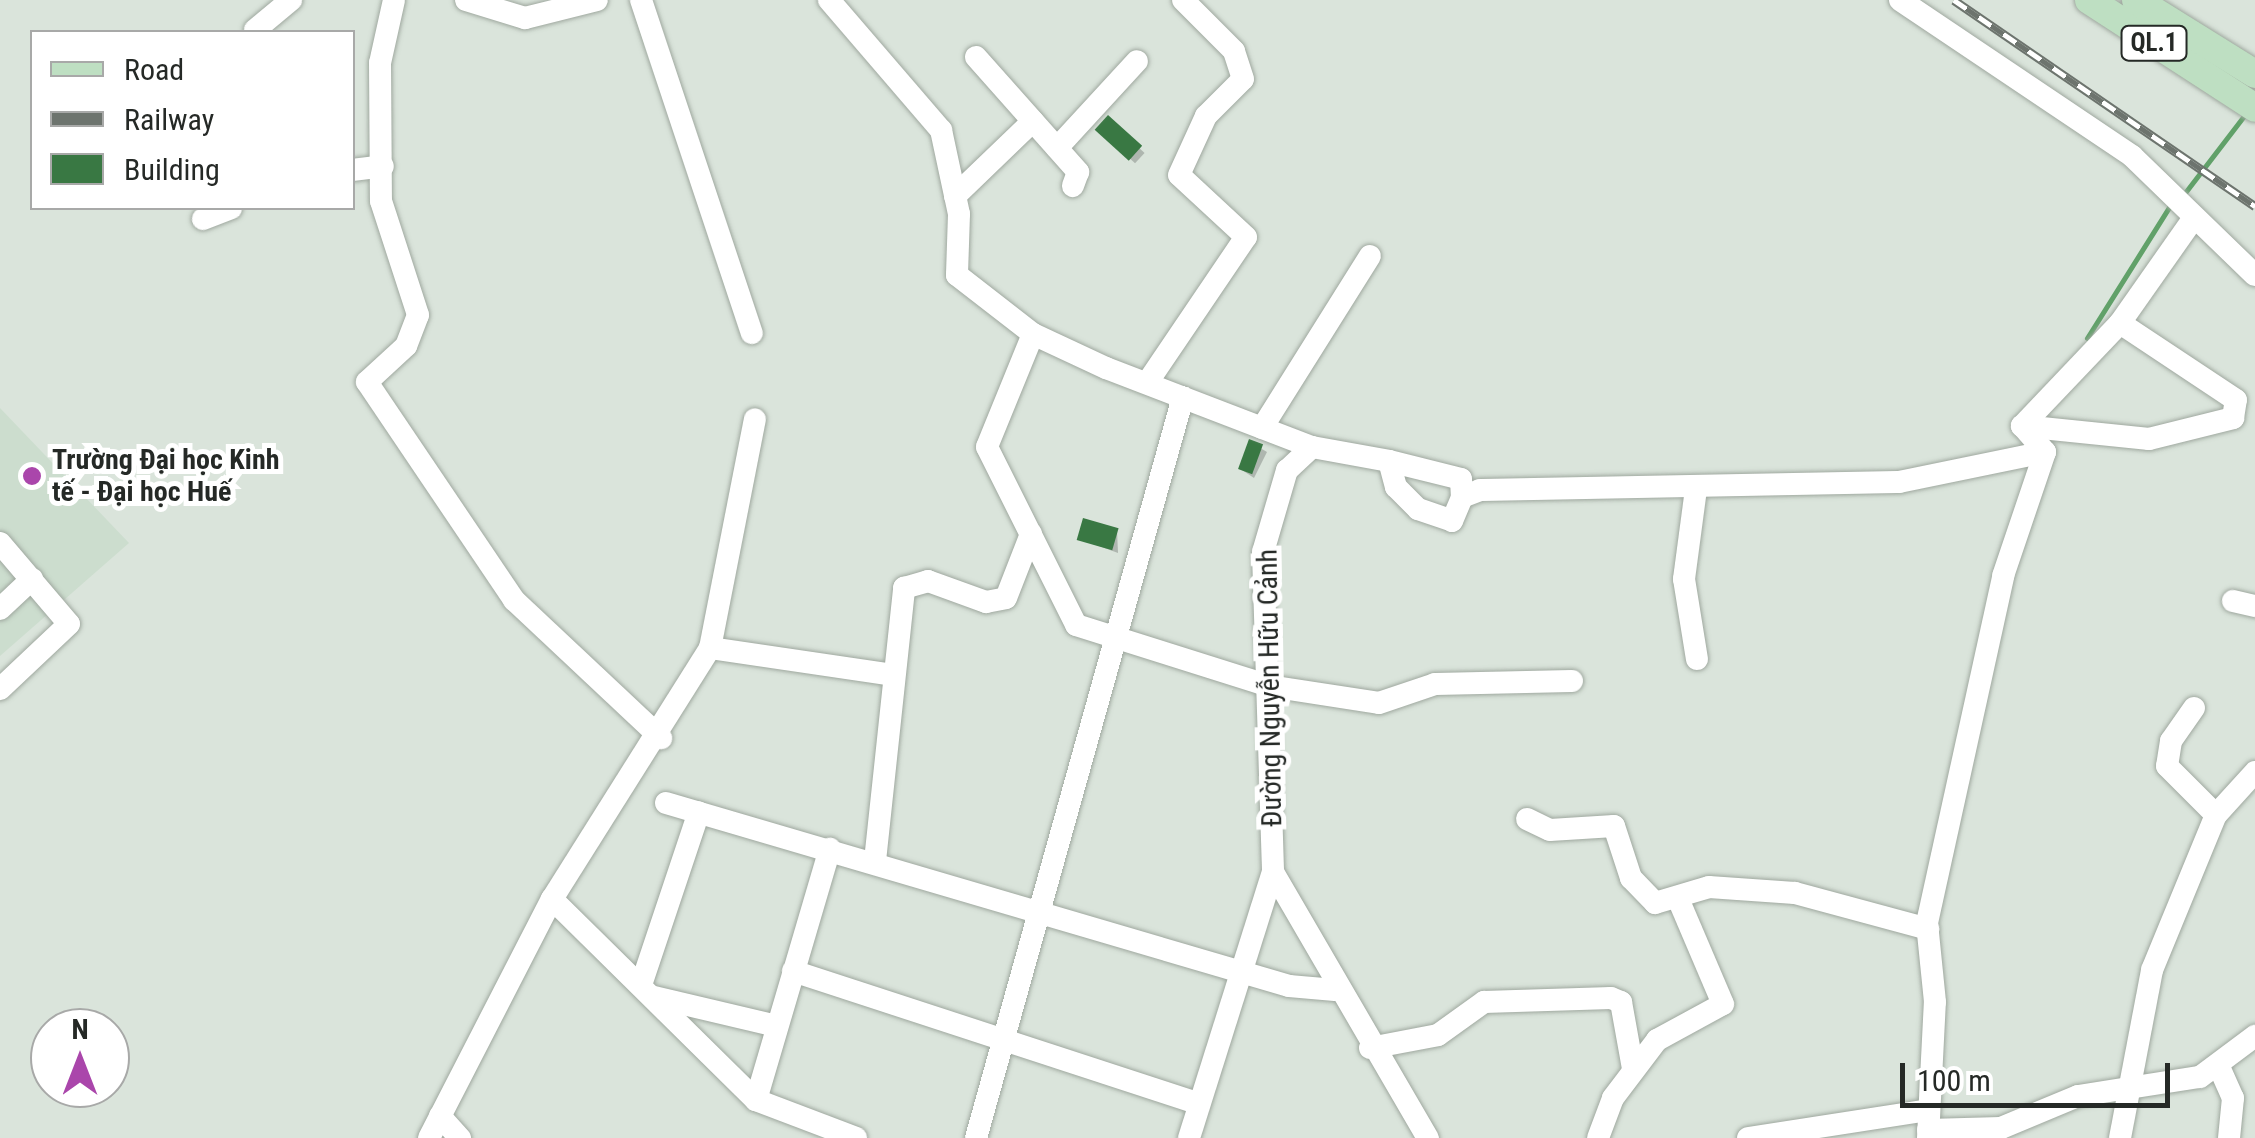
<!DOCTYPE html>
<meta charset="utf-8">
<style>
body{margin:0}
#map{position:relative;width:2255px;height:1138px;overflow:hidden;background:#dae4db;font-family:"Roboto Condensed",sans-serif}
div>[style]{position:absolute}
.built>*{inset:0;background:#ccddce}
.shadow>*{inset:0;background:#0003;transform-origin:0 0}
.stream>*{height:5px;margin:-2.5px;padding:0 2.5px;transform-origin:2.5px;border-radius:2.5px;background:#61a169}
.building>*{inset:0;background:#397843;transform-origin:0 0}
.roads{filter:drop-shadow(0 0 2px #9fa89f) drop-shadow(0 0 2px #9fa89f)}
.minor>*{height:22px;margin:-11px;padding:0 11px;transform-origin:11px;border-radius:11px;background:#fff}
.major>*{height:28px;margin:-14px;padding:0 14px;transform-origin:14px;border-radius:14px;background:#bedfc2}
.rail>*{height:9px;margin-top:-4.5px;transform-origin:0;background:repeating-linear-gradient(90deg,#fff 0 15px,#6d746e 0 30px);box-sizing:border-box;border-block:2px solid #6d746e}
.dots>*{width:28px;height:28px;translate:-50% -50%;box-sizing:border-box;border:5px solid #fff;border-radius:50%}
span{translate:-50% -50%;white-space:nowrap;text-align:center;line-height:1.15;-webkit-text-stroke:10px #fff;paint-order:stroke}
.shield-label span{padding:2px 8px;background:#fff;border:2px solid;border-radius:8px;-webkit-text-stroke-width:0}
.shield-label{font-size:25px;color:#252926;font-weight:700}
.poi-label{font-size:28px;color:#252926;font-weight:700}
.left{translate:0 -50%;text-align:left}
.street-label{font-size:28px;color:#252926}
.legend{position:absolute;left:30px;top:30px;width:325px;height:180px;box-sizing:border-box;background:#fff;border:2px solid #a8a9a8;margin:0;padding:12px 18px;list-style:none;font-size:30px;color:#252926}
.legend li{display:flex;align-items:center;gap:20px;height:50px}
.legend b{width:50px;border:2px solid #a8a9a8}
.north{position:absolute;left:30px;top:1008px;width:100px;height:100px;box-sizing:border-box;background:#fff;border:2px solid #a8a9a8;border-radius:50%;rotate:0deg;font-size:28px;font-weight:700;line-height:40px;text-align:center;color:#252926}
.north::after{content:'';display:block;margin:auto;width:35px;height:45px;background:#aa46ab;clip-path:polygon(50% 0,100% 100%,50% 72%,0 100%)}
.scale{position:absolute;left:1900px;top:1063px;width:270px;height:45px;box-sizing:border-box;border:5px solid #252926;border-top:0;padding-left:12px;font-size:30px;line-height:35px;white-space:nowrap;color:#252926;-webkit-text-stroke:8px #fff;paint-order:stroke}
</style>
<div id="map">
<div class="built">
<div style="clip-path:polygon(0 408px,129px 543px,0 656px)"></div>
</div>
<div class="shadow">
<div style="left:1108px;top:119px;width:50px;height:14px;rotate:43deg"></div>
<div style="clip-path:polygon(1250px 442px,1267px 452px,1254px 478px,1239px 468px)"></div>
<div style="clip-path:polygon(1117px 530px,1118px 553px,1080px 539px)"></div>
</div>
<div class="stream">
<div style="left:2184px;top:194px;width:103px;rotate:-52.5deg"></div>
<div style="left:2087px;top:338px;width:158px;rotate:-57.9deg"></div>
</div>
<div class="building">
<div style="left:1108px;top:115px;width:46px;height:20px;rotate:42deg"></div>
<div style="left:1249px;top:439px;width:15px;height:32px;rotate:20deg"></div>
<div style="left:1083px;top:518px;width:37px;height:23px;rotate:16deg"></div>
</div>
<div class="roads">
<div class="minor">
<div style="left:394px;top:0;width:65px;rotate:102.5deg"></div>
<div style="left:380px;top:63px;width:138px;rotate:89.6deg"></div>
<div style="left:381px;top:201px;width:120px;rotate:72deg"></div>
<div style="left:418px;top:315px;width:33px;rotate:111deg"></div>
<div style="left:406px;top:346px;width:53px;rotate:137.3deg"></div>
<div style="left:367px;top:382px;width:263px;rotate:56deg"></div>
<div style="left:514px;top:600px;width:202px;rotate:43.2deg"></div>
<div style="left:466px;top:0;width:62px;rotate:17deg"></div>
<div style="left:525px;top:18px;width:74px;rotate:-14deg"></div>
<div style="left:641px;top:0;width:351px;rotate:71.6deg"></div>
<div style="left:829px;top:0;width:172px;rotate:49.3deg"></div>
<div style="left:941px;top:130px;width:86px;rotate:77.9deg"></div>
<div style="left:959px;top:214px;width:61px;rotate:91.9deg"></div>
<div style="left:957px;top:275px;width:96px;rotate:37.8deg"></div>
<div style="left:1033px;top:334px;width:81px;rotate:25deg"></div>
<div style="left:1106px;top:368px;width:221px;rotate:21deg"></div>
<div style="left:1312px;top:447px;width:78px;rotate:10.3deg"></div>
<div style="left:1389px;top:461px;width:27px;rotate:75deg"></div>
<div style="left:1396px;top:487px;width:31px;rotate:45deg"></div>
<div style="left:1418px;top:509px;width:36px;rotate:19deg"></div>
<div style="left:1452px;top:521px;width:26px;rotate:-67deg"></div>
<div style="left:1462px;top:497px;width:19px;rotate:-21deg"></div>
<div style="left:1480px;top:490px;width:419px;rotate:-1.1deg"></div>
<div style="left:1899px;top:482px;width:149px;rotate:-11.6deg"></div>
<div style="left:1900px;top:0;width:280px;rotate:33.9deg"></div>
<div style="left:2132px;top:156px;width:171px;rotate:44.1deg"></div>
<div style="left:255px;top:30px;width:47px;rotate:-39.8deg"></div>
<div style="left:976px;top:57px;width:154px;rotate:48.4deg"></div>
<div style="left:1078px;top:172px;width:15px;rotate:110deg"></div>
<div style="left:1057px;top:148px;width:118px;rotate:-47.4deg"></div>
<div style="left:352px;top:170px;width:31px;rotate:-7deg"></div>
<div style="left:955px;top:196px;width:108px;rotate:-43.9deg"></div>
<div style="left:203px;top:219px;width:30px;rotate:-21deg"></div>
<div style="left:1033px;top:334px;width:122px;rotate:112.2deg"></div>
<div style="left:987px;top:447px;width:199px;rotate:63.4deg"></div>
<div style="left:1076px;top:625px;width:202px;rotate:17.5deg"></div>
<div style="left:1269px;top:686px;width:111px;rotate:8.8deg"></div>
<div style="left:1379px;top:703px;width:59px;rotate:-18.7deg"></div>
<div style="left:1435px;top:684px;width:137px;rotate:-1.3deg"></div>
<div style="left:1147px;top:383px;width:176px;rotate:-55.9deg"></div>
<div style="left:1246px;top:237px;width:91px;rotate:-137.2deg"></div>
<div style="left:1179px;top:175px;width:65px;rotate:-65.4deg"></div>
<div style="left:1206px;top:116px;width:52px;rotate:-45deg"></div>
<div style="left:1243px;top:79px;width:29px;rotate:-108deg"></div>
<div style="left:1234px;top:51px;width:72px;rotate:-135deg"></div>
<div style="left:2022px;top:426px;width:128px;rotate:5.8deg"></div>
<div style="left:2149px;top:439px;width:87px;rotate:-14deg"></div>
<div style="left:2233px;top:418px;width:18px;rotate:-81deg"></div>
<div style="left:2236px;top:400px;width:139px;rotate:-146.4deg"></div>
<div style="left:1262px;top:428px;width:203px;rotate:-57.9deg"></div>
<div style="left:1312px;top:447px;width:34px;rotate:137deg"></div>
<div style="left:1287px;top:470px;width:85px;rotate:106.3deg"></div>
<div style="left:1263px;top:552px;width:320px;rotate:88.2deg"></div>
<div style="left:1273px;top:872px;width:308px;rotate:59.8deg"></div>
<div style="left:1389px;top:461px;width:74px;rotate:14deg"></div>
<div style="left:1461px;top:479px;width:18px;rotate:87deg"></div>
<div style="left:1696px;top:489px;width:91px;rotate:97.6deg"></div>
<div style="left:1684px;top:579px;width:81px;rotate:80.8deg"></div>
<div style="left:0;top:543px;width:106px;rotate:49.6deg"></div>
<div style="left:69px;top:624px;width:95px;rotate:136.7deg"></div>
<div style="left:2233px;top:601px;width:23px;rotate:13deg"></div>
<div style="left:0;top:609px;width:44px;rotate:-43.2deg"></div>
<div style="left:710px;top:648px;width:184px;rotate:8.4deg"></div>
<div style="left:2194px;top:708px;width:40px;rotate:124.9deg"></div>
<div style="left:2171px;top:741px;width:25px;rotate:99deg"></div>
<div style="left:2167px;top:766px;width:69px;rotate:45deg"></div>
<div style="left:666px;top:803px;width:649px;rotate:16.37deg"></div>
<div style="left:1289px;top:986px;width:46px;rotate:5deg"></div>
<div style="left:1527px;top:819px;width:25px;rotate:26deg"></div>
<div style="left:1550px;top:830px;width:64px;rotate:-3.6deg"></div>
<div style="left:1614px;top:826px;width:55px;rotate:71.9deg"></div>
<div style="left:1631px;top:878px;width:35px;rotate:46deg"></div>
<div style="left:1655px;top:903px;width:56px;rotate:-16.5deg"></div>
<div style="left:1709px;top:887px;width:86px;rotate:4deg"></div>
<div style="left:1795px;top:893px;width:138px;rotate:15.1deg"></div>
<div style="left:875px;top:861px;width:275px;rotate:-83.9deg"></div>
<div style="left:904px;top:588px;width:25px;rotate:-16deg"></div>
<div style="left:928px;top:581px;width:62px;rotate:19.9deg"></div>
<div style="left:986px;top:602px;width:20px;rotate:-11deg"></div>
<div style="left:1006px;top:598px;width:69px;rotate:-68.7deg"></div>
<div style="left:552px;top:899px;width:286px;rotate:44.6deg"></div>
<div style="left:756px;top:1100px;width:107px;rotate:20.8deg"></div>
<div style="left:793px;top:971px;width:426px;rotate:18.1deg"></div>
<div style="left:641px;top:985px;width:182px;rotate:-71.5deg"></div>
<div style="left:654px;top:997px;width:126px;rotate:13.3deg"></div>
<div style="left:1370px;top:1048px;width:69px;rotate:-10.8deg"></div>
<div style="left:1438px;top:1035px;width:57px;rotate:-35.7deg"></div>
<div style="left:1484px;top:1002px;width:127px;rotate:-1.8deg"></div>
<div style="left:1611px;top:998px;width:11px;rotate:22deg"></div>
<div style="left:1621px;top:1002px;width:68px;rotate:79.8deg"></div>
<div style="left:2220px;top:1069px;width:32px;rotate:66deg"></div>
<div style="left:2233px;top:1098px;width:40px;rotate:95.7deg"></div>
<div style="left:756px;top:1100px;width:262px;rotate:-73.6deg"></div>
<div style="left:440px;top:1116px;width:30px;rotate:48deg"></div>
<div style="left:1928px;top:1130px;width:73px;rotate:-1.6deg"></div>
<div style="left:2001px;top:1128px;width:83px;rotate:-22.6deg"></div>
<div style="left:2078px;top:1096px;width:123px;rotate:-8.9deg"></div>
<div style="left:2200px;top:1077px;width:69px;rotate:-36.7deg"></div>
<div style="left:429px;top:1138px;width:269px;rotate:-62.8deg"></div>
<div style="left:552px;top:899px;width:297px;rotate:-57.8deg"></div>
<div style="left:710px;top:648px;width:233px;rotate:-78.9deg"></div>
<div style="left:976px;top:1138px;width:769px;rotate:-74.39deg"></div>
<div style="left:1189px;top:1138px;width:279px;rotate:-72.5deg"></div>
<div style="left:1598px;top:1138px;width:43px;rotate:-69.4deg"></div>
<div style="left:1613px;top:1098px;width:73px;rotate:-52.8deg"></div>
<div style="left:1657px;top:1040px;width:75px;rotate:-28.6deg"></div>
<div style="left:1723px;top:1004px;width:110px;rotate:-113.1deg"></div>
<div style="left:1748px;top:1138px;width:183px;rotate:-8.8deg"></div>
<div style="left:1928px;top:1138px;width:136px;rotate:-87.1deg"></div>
<div style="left:1935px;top:1002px;width:79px;rotate:-95.8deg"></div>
<div style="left:1927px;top:923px;width:355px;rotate:-77.6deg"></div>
<div style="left:2003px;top:576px;width:131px;rotate:-71.3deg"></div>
<div style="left:2045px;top:452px;width:35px;rotate:-131deg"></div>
<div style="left:2022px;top:426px;width:142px;rotate:-46.4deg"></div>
<div style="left:2120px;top:323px;width:123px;rotate:-54.9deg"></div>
<div style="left:2120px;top:1138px;width:171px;rotate:-79.2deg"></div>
<div style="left:2152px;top:970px;width:168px;rotate:-67.6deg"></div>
<div style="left:2216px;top:815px;width:58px;rotate:-47.8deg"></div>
</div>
<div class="major">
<div style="left:2089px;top:0;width:198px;rotate:33deg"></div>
<div style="left:2136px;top:0;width:140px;rotate:31.9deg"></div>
</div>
</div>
<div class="rail">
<div style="left:1954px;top:0;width:365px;rotate:34.4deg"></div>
</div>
<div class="dots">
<div style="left:32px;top:476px;background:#aa46ab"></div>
</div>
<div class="shield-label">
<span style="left:2154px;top:43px">QL.1</span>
</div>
<div class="poi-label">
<span class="left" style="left:52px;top:476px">Trường Đại học Kinh<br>tế - Đại học Huế</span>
</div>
<div class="street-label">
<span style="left:1270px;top:688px;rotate:-91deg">Đường Nguyễn Hữu Cảnh</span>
</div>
<ul class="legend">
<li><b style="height:12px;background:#bedfc2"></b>Road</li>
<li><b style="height:12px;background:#6d746e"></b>Railway</li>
<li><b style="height:28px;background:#397843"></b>Building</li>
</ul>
<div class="north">N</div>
<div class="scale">100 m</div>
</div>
